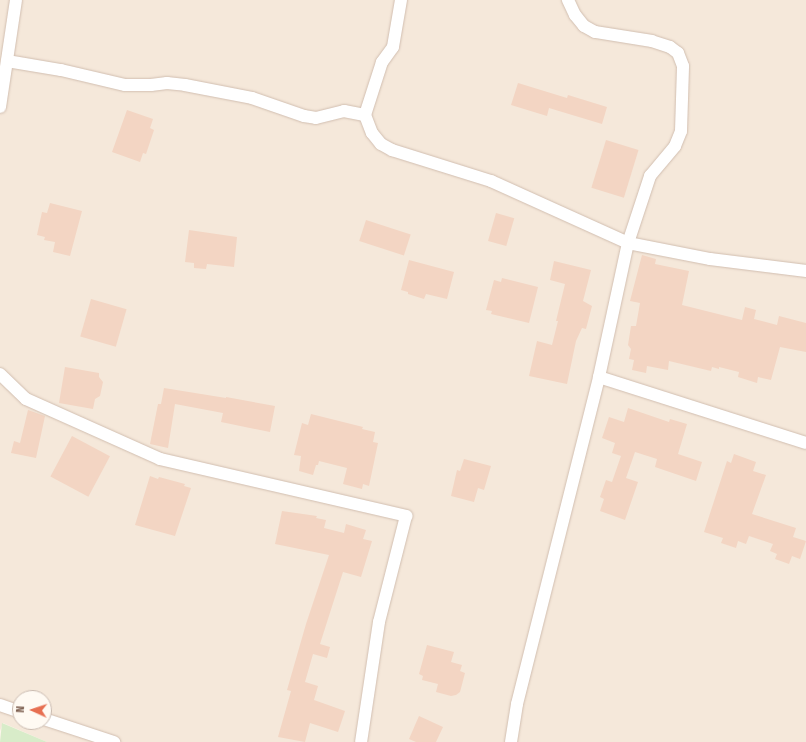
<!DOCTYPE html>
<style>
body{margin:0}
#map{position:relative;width:806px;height:742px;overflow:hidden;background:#fdf6ec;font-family:"Fira Sans Condensed",sans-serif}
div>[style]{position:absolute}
.residential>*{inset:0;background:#f5e8da}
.green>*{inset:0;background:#d8ecc9}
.building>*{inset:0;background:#f3d5c3;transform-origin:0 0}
.roads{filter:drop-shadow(0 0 1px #d1beb0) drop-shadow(0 0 1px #d1beb0)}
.minor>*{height:12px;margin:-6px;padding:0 6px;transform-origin:6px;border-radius:6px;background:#fff}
span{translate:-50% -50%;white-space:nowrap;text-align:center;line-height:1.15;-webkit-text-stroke:3px #fffaf3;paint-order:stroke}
.north{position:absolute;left:12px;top:690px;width:40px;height:40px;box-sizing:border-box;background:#fffaf3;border:1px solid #cabbb1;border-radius:50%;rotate:273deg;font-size:11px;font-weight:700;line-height:16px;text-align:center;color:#7a5c4d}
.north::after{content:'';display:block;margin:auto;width:14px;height:18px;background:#e76f51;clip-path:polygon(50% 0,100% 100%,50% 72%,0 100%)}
</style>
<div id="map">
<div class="residential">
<div style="clip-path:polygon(evenodd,0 0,806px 0,806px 742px,47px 742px,3px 723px,0 731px,0 0,20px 698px,44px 698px,44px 722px,20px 722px,20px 698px)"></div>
</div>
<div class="green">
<div style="clip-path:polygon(2px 723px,47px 742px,0 742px)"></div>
</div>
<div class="building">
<div style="clip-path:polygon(518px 83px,567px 98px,568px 95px,607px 107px,602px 124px,549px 108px,547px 116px,511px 105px)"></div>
<div style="clip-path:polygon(127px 110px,153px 119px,150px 128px,154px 130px,146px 154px,143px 153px,140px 162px,112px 152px)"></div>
<div style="left:606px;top:140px;width:34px;height:50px;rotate:17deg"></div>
<div style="clip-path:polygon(50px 203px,82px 211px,70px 256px,53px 252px,55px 242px,44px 240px,45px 237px,37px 235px,42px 212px,47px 213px)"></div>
<div style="left:496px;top:213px;width:19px;height:29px;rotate:16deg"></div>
<div style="left:366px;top:220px;width:47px;height:22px;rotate:18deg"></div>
<div style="clip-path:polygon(189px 230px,237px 237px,234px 267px,207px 264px,206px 269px,194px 268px,194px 263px,185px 262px)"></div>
<div style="clip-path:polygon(642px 255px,656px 259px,655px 264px,689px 271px,682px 305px,742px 320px,745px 307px,756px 310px,754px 319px,777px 325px,779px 316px,806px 323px,806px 352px,780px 347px,771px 380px,758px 377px,757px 383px,738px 377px,739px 372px,719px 367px,719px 369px,712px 367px,711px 371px,669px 361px,668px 370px,647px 366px,646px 373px,632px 370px,634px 360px,629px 359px,631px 349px,628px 345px,631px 326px,636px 326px,640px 303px,630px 301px)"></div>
<div style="clip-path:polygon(409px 260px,454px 272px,447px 299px,426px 294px,424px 299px,408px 294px,408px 292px,401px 290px)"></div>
<div style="clip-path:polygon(554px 261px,591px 270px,583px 301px,592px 306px,586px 329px,582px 328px,576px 341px,567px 384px,529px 376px,537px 341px,552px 345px,558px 321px,556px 321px,565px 284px,550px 280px)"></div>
<div style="clip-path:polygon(502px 278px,538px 287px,529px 323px,491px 314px,492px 311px,486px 310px,494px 280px,501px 282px)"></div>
<div style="left:91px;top:299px;width:37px;height:39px;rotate:16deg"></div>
<div style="clip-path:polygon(65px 367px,99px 373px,99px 377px,103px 382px,100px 396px,95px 399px,93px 409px,59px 403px)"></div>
<div style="clip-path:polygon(164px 388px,226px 398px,226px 397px,275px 406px,270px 432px,221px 422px,223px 413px,175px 404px,168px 448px,150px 444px,158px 404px,161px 404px)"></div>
<div style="clip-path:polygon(628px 408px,669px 422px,670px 419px,687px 424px,678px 454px,702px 462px,696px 481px,655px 467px,657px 459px,635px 452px,626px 478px,638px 482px,625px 520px,600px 511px,604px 499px,600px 497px,606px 480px,612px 482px,621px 456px,612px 453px,615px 443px,602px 438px,609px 417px,624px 422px)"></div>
<div style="clip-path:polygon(28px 410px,45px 416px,36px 458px,11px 453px,14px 441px,20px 443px)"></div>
<div style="clip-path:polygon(311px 414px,363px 427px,362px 429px,375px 432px,373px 442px,378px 443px,369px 486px,363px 484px,362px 489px,343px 484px,347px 468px,319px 461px,318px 465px,316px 465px,313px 475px,299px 471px,301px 456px,294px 455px,302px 423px,308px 425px)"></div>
<div style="left:72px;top:436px;width:43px;height:46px;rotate:28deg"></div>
<div style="clip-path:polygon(734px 454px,756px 462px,753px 471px,766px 475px,752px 514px,796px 528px,793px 537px,806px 541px,800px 559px,792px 556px,789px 564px,775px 559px,777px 554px,770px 551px,773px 544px,749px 536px,746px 544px,738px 541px,736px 548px,721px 543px,723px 538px,704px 532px,727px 461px,731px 463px)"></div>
<div style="clip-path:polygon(464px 459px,491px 466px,484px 490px,478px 488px,474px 502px,451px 496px,457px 470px,460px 471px)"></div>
<div style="clip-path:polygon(150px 476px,158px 479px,159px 477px,185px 484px,184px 486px,191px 488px,175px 536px,135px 525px)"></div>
<div style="clip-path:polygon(282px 511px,317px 516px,316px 518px,326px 520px,324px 528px,344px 533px,346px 524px,366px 530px,363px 539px,372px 541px,361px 577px,343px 572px,320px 644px,330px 647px,327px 658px,313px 654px,305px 682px,318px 686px,314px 700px,345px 711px,338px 732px,310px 723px,305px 742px,278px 737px,291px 691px,287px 690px,306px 624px,329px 555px,275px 544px)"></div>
<div style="clip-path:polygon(427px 645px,454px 652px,451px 662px,462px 665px,460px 671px,465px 673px,460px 692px,456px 695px,451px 696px,436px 692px,438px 684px,422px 680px,423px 676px,419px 674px)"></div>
<div style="clip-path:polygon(419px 716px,443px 727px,436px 742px,416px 742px,409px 739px)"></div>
</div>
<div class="roads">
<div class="minor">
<div style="left:401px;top:0;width:48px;rotate:99.7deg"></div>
<div style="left:393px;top:47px;width:19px;rotate:126deg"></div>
<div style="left:382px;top:62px;width:56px;rotate:107.8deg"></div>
<div style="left:365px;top:115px;width:19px;rotate:69deg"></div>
<div style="left:372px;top:133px;width:14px;rotate:51deg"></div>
<div style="left:381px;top:144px;width:13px;rotate:29deg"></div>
<div style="left:392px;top:150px;width:104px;rotate:17.4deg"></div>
<div style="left:491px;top:181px;width:150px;rotate:24.3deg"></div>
<div style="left:628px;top:243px;width:84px;rotate:11deg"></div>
<div style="left:710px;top:259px;width:97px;rotate:7.1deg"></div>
<div style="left:7px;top:61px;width:55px;rotate:9.5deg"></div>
<div style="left:61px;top:70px;width:66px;rotate:13.2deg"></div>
<div style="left:125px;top:85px;width:26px"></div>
<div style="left:151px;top:85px;width:16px;rotate:-7deg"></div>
<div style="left:167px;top:83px;width:18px;rotate:6deg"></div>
<div style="left:185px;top:85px;width:68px;rotate:11deg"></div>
<div style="left:252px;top:98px;width:55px;rotate:19.1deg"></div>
<div style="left:304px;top:116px;width:12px;rotate:9deg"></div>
<div style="left:316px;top:118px;width:29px;rotate:-14deg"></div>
<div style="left:344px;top:111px;width:21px;rotate:11deg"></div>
<div style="left:0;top:107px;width:108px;rotate:-81.5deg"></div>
<div style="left:0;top:374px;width:36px;rotate:44deg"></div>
<div style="left:26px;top:399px;width:147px;rotate:24.1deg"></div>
<div style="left:160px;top:459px;width:253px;rotate:13deg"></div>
<div style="left:406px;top:516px;width:109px;rotate:104.3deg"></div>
<div style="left:379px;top:622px;width:121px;rotate:98.5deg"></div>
<div style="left:599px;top:377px;width:217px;rotate:17.7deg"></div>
<div style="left:0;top:705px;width:21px;rotate:19deg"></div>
<div style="left:44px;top:719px;width:74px;rotate:18.2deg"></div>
<div style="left:511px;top:742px;width:38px;rotate:-81deg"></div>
<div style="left:517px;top:704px;width:337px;rotate:-75.9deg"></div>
<div style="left:599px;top:377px;width:137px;rotate:-77.8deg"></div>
<div style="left:628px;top:243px;width:71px;rotate:-71.8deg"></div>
<div style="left:650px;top:176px;width:39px;rotate:-50deg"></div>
<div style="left:675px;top:146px;width:16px;rotate:-68deg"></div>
<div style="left:681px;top:131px;width:65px;rotate:-88.2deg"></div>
<div style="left:683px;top:66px;width:14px;rotate:-111deg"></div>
<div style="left:678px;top:53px;width:10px;rotate:-143deg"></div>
<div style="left:670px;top:47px;width:19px;rotate:-162deg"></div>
<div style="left:652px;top:41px;width:58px;rotate:-171deg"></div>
<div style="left:595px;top:32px;width:13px;rotate:-151deg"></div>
<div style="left:584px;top:26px;width:14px;rotate:-129deg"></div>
<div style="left:575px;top:15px;width:17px;rotate:-115deg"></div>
</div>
</div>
<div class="north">N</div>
</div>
